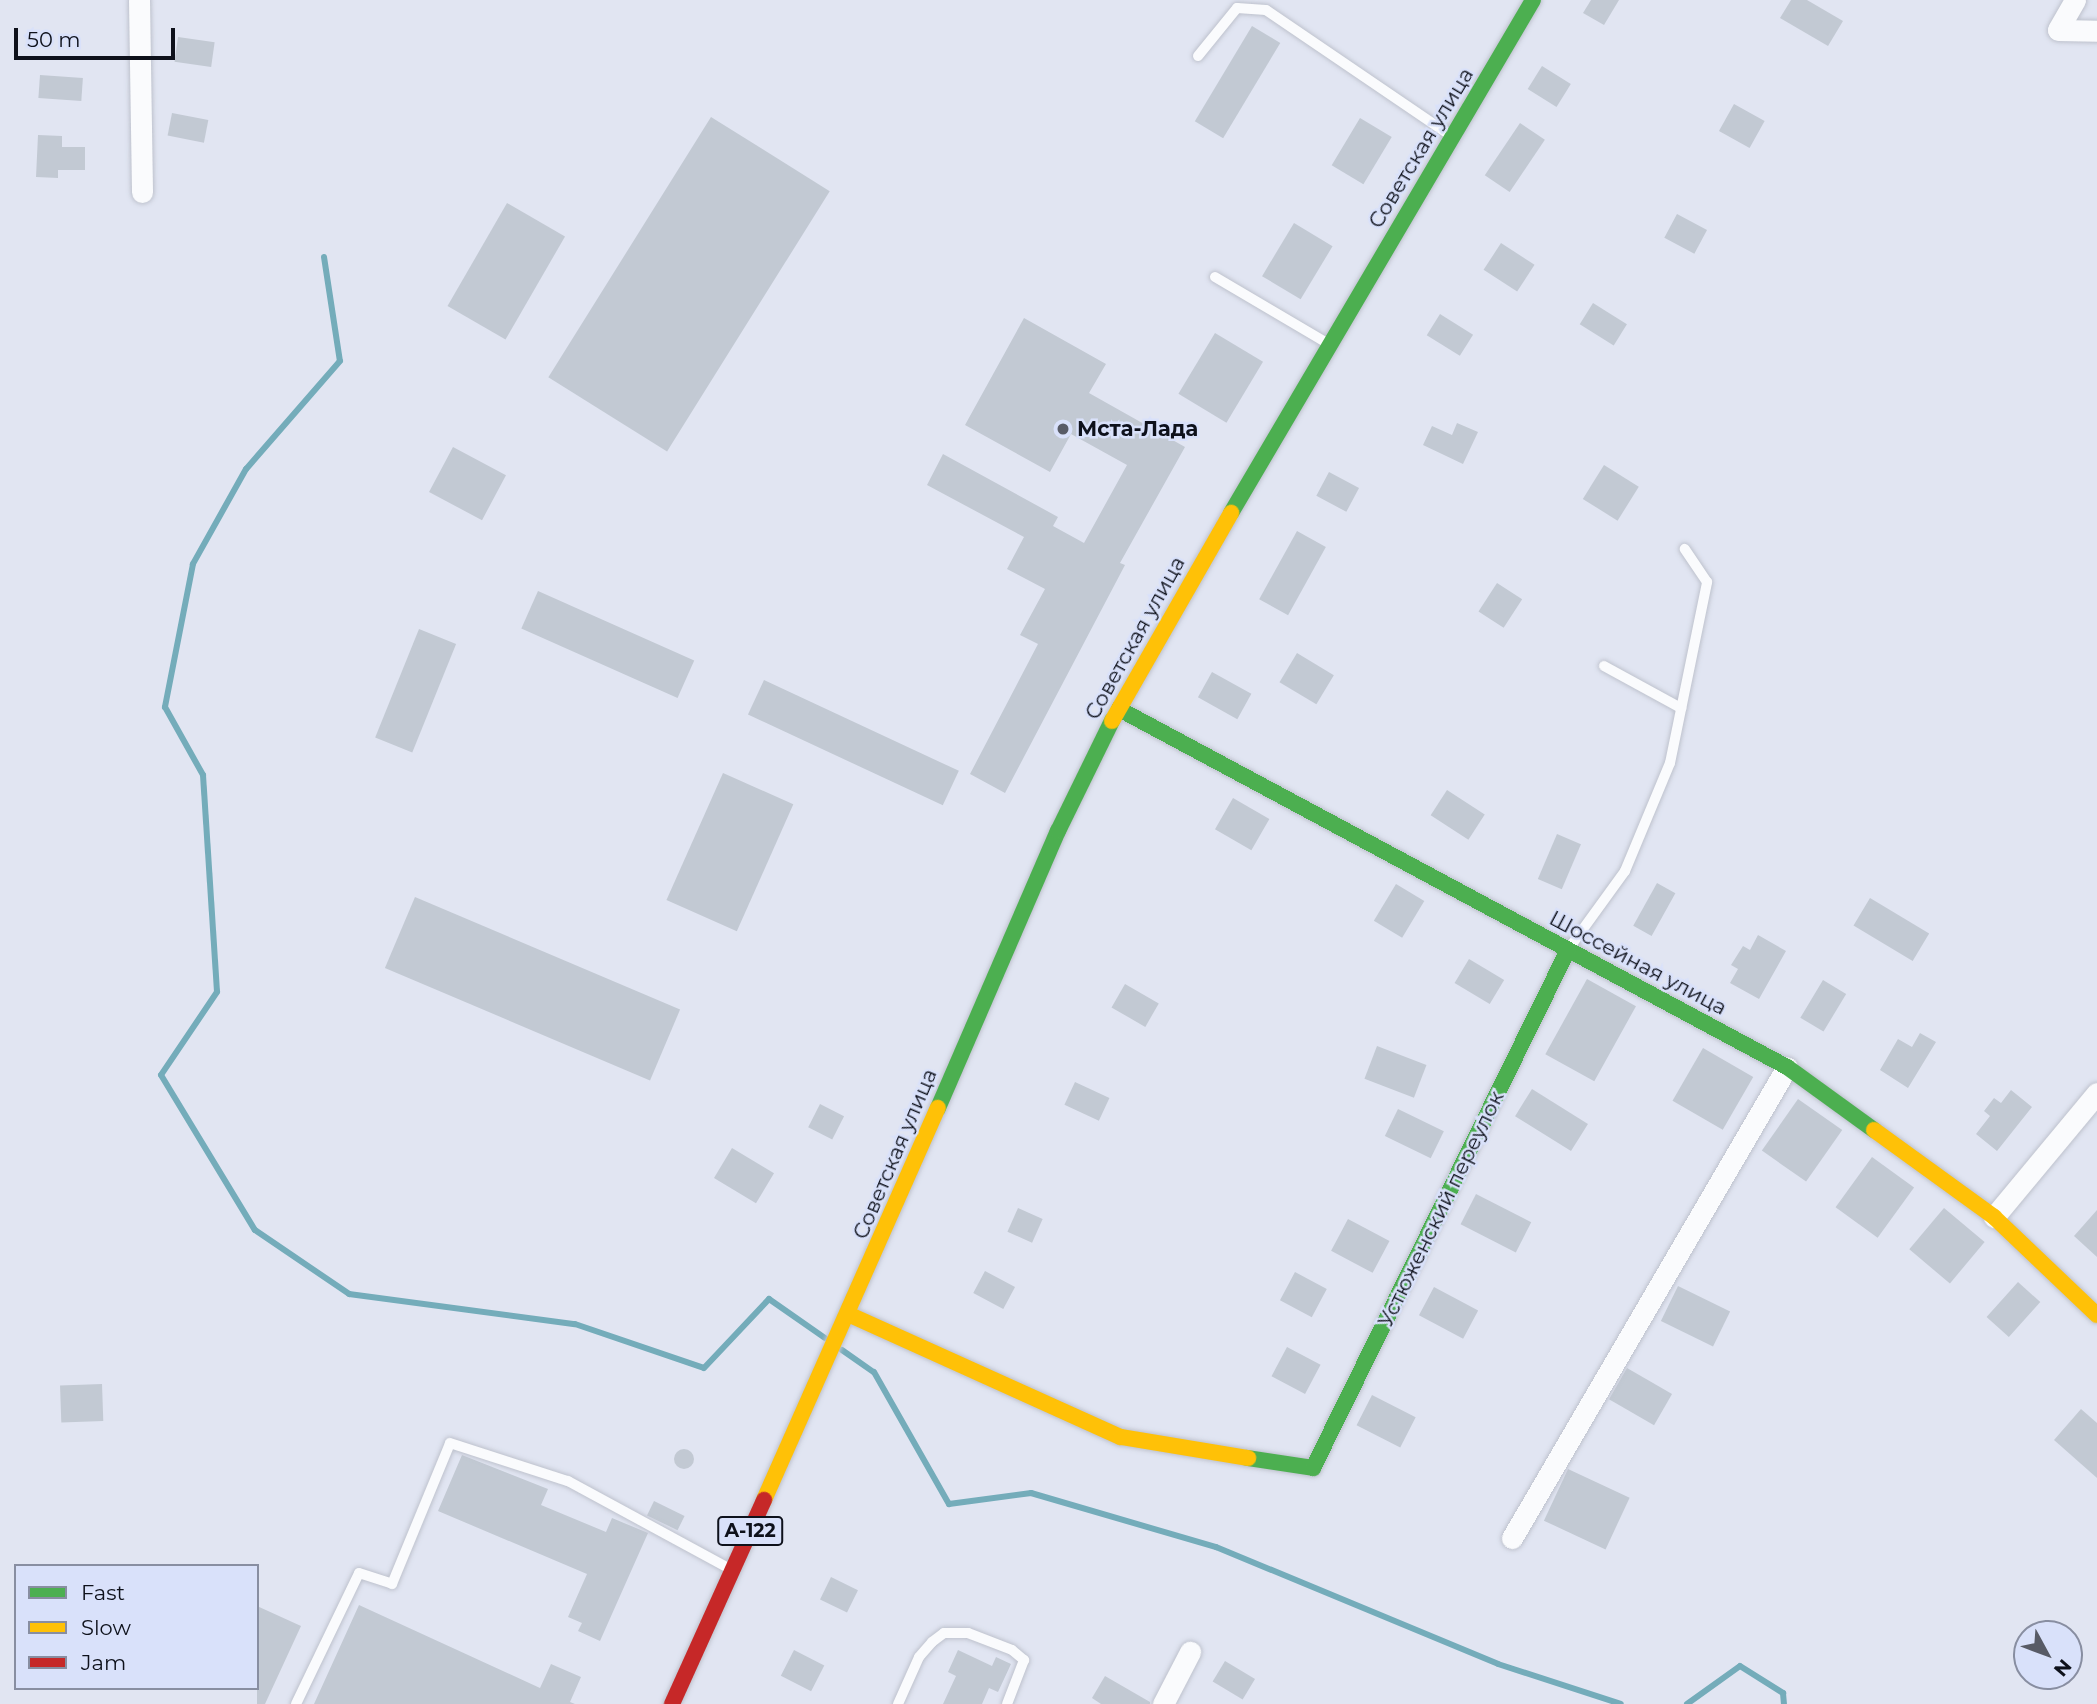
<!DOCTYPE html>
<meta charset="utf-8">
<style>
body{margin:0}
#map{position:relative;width:2097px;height:1704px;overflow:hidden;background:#e1e5f2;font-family:Montserrat,sans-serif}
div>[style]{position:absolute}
.stream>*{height:6px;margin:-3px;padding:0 3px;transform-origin:3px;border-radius:3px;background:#74acba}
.building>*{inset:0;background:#c2c9d3;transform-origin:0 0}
.round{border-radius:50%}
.roads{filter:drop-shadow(0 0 2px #bec2cd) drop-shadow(0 0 2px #bec2cd)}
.lane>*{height:10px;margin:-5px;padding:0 5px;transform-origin:5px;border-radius:5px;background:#fafbfd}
.street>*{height:21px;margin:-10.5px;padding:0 10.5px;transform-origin:10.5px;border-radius:10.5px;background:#fafbfd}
.fast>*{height:16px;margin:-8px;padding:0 8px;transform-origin:8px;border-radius:8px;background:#4caf50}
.slow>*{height:16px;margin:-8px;padding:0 8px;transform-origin:8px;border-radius:8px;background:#ffc107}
.jam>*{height:16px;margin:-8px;padding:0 8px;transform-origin:8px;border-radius:8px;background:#c62828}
.dots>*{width:19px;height:19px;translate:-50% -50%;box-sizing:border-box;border:4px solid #d9e1fa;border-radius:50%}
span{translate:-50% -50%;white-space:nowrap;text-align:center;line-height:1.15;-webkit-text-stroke:5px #d9e1fa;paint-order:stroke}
.shield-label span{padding:2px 5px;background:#d9e1fa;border:2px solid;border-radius:5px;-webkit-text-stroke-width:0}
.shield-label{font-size:19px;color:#0e111b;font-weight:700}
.street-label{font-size:21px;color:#0e111b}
.poi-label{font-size:21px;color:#0e111b;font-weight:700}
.left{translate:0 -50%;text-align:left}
.legend{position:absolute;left:14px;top:1564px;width:245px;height:126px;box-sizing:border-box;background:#d9e1fa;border:2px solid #888ea1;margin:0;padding:9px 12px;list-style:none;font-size:21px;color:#0e111b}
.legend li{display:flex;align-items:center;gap:14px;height:35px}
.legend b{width:35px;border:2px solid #888ea1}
.north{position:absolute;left:2013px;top:1620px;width:70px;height:70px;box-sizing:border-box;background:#d9e1fa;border:2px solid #888ea1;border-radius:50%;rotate:131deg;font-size:19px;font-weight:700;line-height:28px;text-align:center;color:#0e111b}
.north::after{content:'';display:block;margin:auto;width:24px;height:32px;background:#585b66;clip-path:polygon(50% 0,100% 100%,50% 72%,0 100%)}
.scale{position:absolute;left:14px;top:28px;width:161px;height:32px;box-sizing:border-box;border:4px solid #0e111b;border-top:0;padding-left:9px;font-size:21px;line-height:24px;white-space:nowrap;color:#0e111b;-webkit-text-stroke:5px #d9e1fa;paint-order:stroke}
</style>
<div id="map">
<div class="stream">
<div style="left:324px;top:257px;width:105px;rotate:81.3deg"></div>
<div style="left:340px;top:361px;width:143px;rotate:131deg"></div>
<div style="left:246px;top:469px;width:109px;rotate:119.2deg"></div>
<div style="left:193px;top:564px;width:146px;rotate:101.1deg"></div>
<div style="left:165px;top:707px;width:78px;rotate:60.8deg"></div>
<div style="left:203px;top:775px;width:217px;rotate:86.3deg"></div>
<div style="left:217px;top:992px;width:100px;rotate:124deg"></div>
<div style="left:161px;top:1075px;width:181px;rotate:58.8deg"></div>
<div style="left:255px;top:1230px;width:114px;rotate:34.2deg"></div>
<div style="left:349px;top:1294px;width:228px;rotate:7.6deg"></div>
<div style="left:575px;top:1324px;width:136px;rotate:18.8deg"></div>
<div style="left:704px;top:1368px;width:95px;rotate:-46.7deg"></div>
<div style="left:769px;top:1299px;width:68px;rotate:34.9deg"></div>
<div style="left:842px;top:1350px;width:39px;rotate:35deg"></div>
<div style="left:874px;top:1372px;width:152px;rotate:60.4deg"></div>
<div style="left:949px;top:1504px;width:83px;rotate:-7.6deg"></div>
<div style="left:1031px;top:1493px;width:193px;rotate:16.3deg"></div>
<div style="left:1216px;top:1547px;width:305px;rotate:22.5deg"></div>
<div style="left:1498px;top:1664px;width:129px;rotate:18deg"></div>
<div style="left:1687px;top:1704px;width:65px;rotate:-35.6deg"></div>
<div style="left:1740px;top:1666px;width:51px;rotate:32.1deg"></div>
<div style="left:1783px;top:1693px;width:11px;rotate:85deg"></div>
</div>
<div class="building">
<div style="clip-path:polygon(1591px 0,1619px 0,1604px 25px,1583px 13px)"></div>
<div style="clip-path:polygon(1791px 0,1807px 0,1843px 21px,1828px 46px,1780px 18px)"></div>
<div style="left:1252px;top:26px;width:33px;height:111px;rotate:31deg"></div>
<div style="left:178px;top:37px;width:37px;height:25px;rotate:8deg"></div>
<div style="left:1542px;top:66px;width:34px;height:27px;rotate:32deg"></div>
<div style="left:40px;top:75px;width:43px;height:23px;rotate:4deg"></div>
<div style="left:1734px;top:104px;width:35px;height:31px;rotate:29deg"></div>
<div style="left:172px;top:113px;width:37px;height:23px;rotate:11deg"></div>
<div style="left:711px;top:117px;width:140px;height:307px;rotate:32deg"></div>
<div style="left:1360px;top:118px;width:37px;height:55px;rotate:31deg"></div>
<div style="left:1520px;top:123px;width:30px;height:63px;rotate:34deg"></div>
<div style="clip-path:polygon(38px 135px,62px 136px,62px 147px,85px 147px,85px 170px,58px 170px,58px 178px,36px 177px)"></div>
<div style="left:507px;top:203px;width:67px;height:119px;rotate:30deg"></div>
<div style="left:1677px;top:214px;width:34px;height:27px;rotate:28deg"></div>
<div style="left:1294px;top:223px;width:45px;height:62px;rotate:31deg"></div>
<div style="left:1501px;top:243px;width:40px;height:32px;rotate:33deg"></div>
<div style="left:1593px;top:303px;width:40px;height:25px;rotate:32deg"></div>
<div style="left:1440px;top:314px;width:39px;height:25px;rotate:32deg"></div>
<div style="clip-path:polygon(1024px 318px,1106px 364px,1089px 393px,1185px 447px,1120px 563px,1125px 565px,1005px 793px,970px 774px,1038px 644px,1020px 635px,1045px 589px,1007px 569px,1024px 537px,927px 485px,943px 454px,1058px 517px,1053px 526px,1084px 543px,1127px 465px,1071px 434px,1050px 472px,965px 425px)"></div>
<div style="left:1215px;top:333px;width:56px;height:71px;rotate:31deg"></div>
<div style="clip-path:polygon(1457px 423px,1478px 432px,1463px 464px,1423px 445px,1432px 426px,1452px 435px)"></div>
<div style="left:453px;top:447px;width:60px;height:51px;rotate:28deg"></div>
<div style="left:1604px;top:465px;width:41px;height:40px;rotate:32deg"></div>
<div style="left:1329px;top:472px;width:34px;height:27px;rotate:28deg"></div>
<div style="left:1297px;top:531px;width:33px;height:78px;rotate:29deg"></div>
<div style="left:1497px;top:583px;width:30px;height:34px;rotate:33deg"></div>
<div style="left:538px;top:591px;width:171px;height:41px;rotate:24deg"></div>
<div style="left:419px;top:629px;width:40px;height:117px;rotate:22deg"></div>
<div style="left:1297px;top:653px;width:43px;height:34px;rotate:31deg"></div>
<div style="left:1212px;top:672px;width:45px;height:29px;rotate:29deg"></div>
<div style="left:764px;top:680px;width:215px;height:38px;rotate:25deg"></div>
<div style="left:723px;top:773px;width:77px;height:139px;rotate:24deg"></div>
<div style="left:1447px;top:790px;width:45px;height:30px;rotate:33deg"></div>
<div style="left:1233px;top:798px;width:42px;height:36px;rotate:30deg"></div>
<div style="left:1557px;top:834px;width:26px;height:49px;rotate:23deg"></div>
<div style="left:1657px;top:883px;width:21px;height:49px;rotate:29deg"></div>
<div style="left:1396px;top:884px;width:33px;height:43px;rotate:31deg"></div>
<div style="left:415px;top:897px;width:288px;height:77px;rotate:23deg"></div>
<div style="left:1870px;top:898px;width:69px;height:32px;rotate:31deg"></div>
<div style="clip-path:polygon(1758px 935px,1786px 951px,1759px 999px,1730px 983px,1738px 969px,1731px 965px,1743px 946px,1750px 950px)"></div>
<div style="left:1469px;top:959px;width:41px;height:28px;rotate:31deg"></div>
<div style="left:1587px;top:979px;width:56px;height:86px;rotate:29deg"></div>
<div style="left:1823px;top:980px;width:27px;height:44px;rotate:31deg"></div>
<div style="left:1125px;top:984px;width:39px;height:27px;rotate:30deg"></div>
<div style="clip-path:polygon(1920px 1033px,1936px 1042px,1908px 1088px,1880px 1070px,1898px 1039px,1912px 1047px)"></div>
<div style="left:1377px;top:1046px;width:53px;height:35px;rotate:21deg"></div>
<div style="left:1703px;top:1048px;width:58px;height:61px;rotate:30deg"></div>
<div style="left:1075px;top:1082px;width:38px;height:25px;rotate:25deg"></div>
<div style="left:1532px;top:1089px;width:66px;height:32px;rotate:32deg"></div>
<div style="clip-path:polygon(2011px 1090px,2032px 1107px,1997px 1151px,1976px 1134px,1990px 1116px,1984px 1111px,1994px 1098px,2001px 1103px)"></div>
<div style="left:1798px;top:1099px;width:54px;height:63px;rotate:35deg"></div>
<div style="left:820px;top:1104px;width:27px;height:26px;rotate:27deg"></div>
<div style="left:1398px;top:1109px;width:51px;height:30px;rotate:26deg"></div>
<div style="left:732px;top:1148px;width:49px;height:35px;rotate:31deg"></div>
<div style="left:1872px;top:1157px;width:52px;height:62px;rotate:36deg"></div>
<div style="left:1476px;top:1194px;width:62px;height:34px;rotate:27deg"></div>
<div style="left:1018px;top:1208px;width:27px;height:26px;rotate:24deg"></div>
<div style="left:1944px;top:1208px;width:53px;height:54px;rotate:40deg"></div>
<div style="clip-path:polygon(2097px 1210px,2097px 1257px,2074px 1236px)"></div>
<div style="left:1348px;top:1219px;width:47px;height:36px;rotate:28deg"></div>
<div style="left:985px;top:1271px;width:34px;height:25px;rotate:28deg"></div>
<div style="left:1295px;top:1272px;width:36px;height:32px;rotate:28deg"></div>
<div style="left:2018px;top:1282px;width:30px;height:47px;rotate:42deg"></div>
<div style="left:1678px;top:1286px;width:58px;height:39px;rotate:26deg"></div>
<div style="left:1434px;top:1287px;width:50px;height:32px;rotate:28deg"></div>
<div style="left:1287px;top:1347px;width:38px;height:33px;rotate:28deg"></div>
<div style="left:1627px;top:1368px;width:52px;height:36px;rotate:30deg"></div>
<div style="left:102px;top:1384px;width:37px;height:42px;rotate:88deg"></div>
<div style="left:1372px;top:1395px;width:49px;height:34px;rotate:27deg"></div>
<div style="clip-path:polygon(2081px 1409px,2097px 1423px,2097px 1478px,2054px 1440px)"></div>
<div class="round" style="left:674px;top:1449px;width:20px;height:20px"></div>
<div style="clip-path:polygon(462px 1455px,548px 1489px,541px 1505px,606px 1532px,612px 1518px,648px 1533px,600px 1641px,578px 1631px,582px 1623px,568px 1617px,587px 1574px,438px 1511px)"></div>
<div style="left:1568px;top:1469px;width:68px;height:57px;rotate:25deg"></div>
<div style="left:654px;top:1501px;width:34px;height:16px;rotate:26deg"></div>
<div style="left:831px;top:1577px;width:30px;height:25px;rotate:26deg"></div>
<div style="clip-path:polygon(359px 1605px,540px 1688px,551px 1664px,581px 1677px,570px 1702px,575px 1704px,314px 1704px)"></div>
<div style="clip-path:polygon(257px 1606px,301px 1626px,265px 1704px,257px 1704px)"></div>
<div style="left:794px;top:1650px;width:34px;height:29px;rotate:27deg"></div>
<div style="clip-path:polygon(958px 1650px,992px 1666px,996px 1657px,1011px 1664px,998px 1692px,989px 1688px,982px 1704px,943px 1704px,956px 1676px,948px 1672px)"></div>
<div style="left:1225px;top:1661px;width:35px;height:24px;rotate:31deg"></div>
<div style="clip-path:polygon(1105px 1676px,1150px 1702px,1150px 1704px,1101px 1704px,1092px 1698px)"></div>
</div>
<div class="roads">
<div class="lane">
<div style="left:1198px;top:56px;width:62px;rotate:-50.9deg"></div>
<div style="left:1237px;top:8px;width:29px;rotate:4deg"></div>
<div style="left:1266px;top:10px;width:222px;rotate:34.2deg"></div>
<div style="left:1215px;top:277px;width:130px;rotate:30.5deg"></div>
<div style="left:1604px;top:666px;width:88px;rotate:28.6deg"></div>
<div style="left:1570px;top:947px;width:94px;rotate:-54.1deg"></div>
<div style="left:1625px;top:871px;width:117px;rotate:-67.4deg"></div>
<div style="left:1670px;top:763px;width:185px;rotate:-78.4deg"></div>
<div style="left:1707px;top:582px;width:40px;rotate:-124deg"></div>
<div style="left:296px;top:1704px;width:145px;rotate:-64.3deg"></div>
<div style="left:359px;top:1573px;width:35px;rotate:18deg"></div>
<div style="left:392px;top:1584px;width:152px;rotate:-67.6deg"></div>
<div style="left:450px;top:1443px;width:124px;rotate:17.9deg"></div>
<div style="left:568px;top:1481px;width:184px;rotate:28.5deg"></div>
<div style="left:898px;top:1704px;width:51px;rotate:-65.9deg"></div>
<div style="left:919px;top:1657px;width:20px;rotate:-49deg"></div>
<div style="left:932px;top:1642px;width:15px;rotate:-37deg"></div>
<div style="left:944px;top:1633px;width:24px"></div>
<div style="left:968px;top:1633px;width:47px;rotate:21.1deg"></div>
<div style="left:1012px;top:1650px;width:16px;rotate:40deg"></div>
<div style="left:1024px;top:1660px;width:47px;rotate:111.1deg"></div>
</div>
<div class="street">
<div style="left:139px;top:0;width:192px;rotate:89.1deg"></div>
<div style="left:2075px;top:0;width:34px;rotate:120deg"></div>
<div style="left:2058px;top:30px;width:39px;rotate:1deg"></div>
<div style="left:1994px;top:1217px;width:161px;rotate:-50.3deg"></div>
<div style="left:1512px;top:1538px;width:545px;rotate:-59.72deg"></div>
<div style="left:1163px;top:1704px;width:59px;rotate:-62.6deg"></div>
</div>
<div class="fast">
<div style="left:1231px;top:513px;width:595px;rotate:-59.51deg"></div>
<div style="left:1119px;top:709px;width:758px;rotate:28.19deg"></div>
<div style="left:1787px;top:1067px;width:107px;rotate:35.9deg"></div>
<div style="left:938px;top:1108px;width:302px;rotate:-66.6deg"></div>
<div style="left:1058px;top:831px;width:123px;rotate:-63.9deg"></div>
<div style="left:1248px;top:1458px;width:66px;rotate:8.7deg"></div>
<div style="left:1313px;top:1468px;width:577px;rotate:-63.79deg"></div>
</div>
<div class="slow">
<div style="left:1112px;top:721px;width:240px;rotate:-60.2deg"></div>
<div style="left:1874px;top:1130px;width:148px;rotate:35.9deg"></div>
<div style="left:1994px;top:1217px;width:142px;rotate:43.6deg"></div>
<div style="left:848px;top:1314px;width:299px;rotate:24.3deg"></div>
<div style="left:1121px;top:1437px;width:129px;rotate:9.4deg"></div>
<div style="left:764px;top:1500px;width:429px;rotate:-66.1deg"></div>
</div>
<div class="jam">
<div style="left:672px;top:1704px;width:224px;rotate:-65.7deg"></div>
</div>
</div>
<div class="dots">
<div style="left:1063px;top:429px;background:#585b66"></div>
</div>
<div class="shield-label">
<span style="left:750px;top:1531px">А-122</span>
</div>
<div class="street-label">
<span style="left:1421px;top:148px;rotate:-59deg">Советская улица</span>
<span style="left:1135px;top:638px;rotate:-61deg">Советская улица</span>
<span style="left:1638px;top:963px;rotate:28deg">Шоссейная улица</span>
<span style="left:895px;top:1154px;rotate:-67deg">Советская улица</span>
<span style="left:1441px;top:1209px;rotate:-64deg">Устюженский переулок</span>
</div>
<div class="poi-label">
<span class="left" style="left:1077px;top:429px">Мста-Лада</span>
</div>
<ul class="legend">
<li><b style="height:9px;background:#4caf50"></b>Fast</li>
<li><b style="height:9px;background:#ffc107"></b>Slow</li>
<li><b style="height:9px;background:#c62828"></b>Jam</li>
</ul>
<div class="north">N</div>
<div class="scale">50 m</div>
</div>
